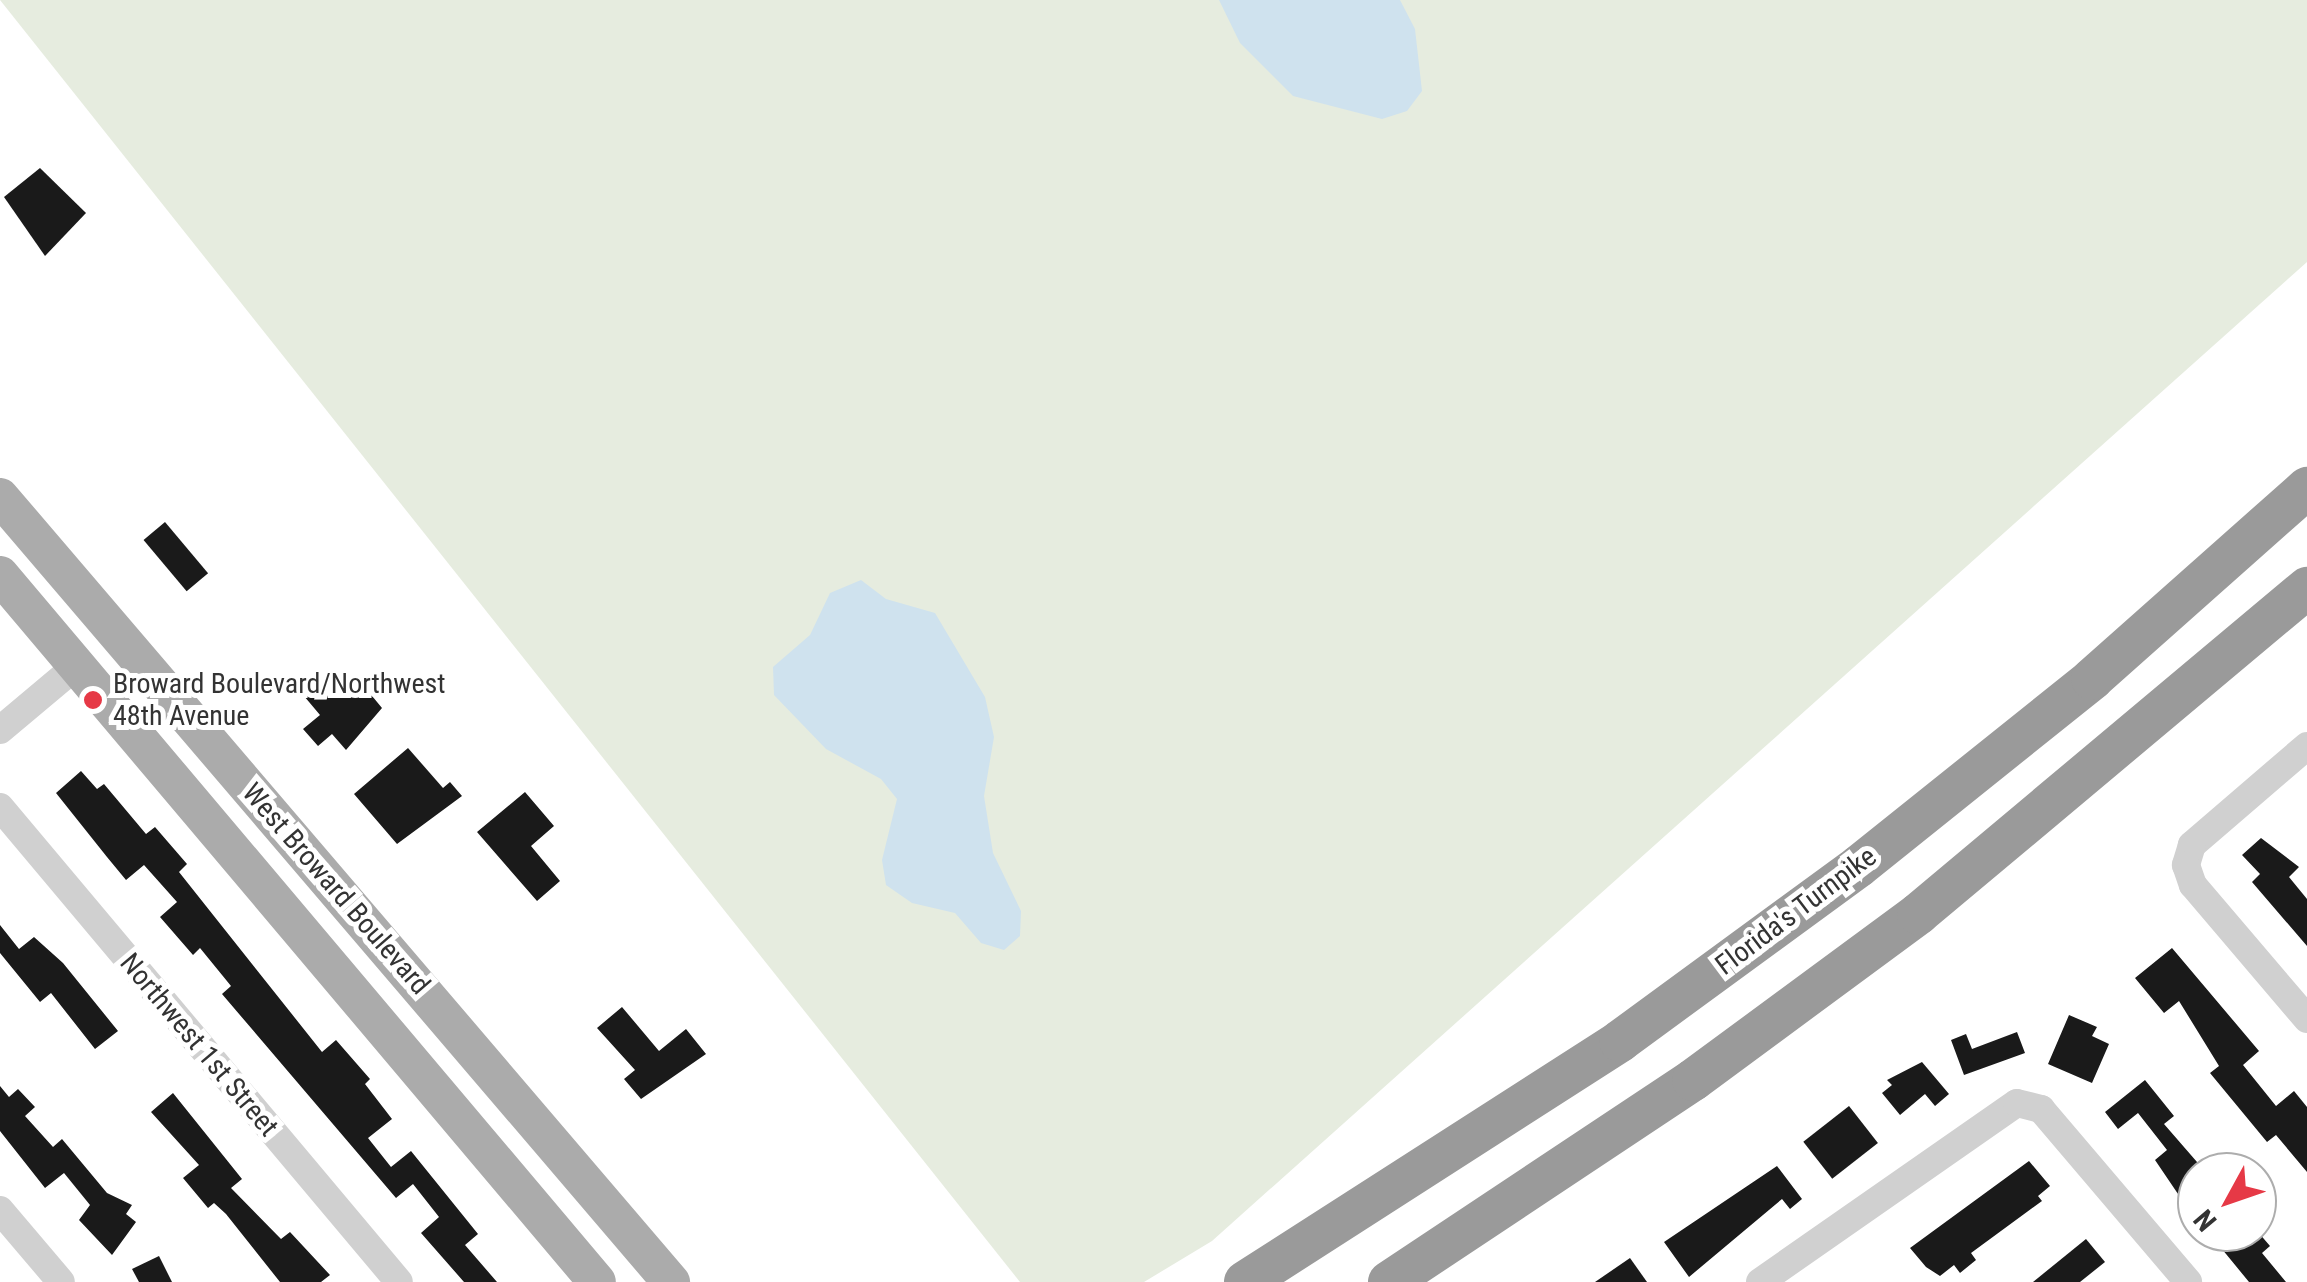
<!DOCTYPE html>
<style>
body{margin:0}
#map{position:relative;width:2307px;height:1282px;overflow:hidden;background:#fff;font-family:"Roboto Condensed",sans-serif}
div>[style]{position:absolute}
.green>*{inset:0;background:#e6ecdf}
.water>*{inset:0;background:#cfe2ee}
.building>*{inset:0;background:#1a1a1a;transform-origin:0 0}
.minor>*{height:28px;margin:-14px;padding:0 14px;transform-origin:14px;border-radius:14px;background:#d0d0d0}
.major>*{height:38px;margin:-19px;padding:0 19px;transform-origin:19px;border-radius:19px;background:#ababab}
.highway>*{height:42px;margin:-21px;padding:0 21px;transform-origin:21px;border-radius:21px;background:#9a9a9a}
.dots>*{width:28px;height:28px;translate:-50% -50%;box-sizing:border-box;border:5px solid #fff;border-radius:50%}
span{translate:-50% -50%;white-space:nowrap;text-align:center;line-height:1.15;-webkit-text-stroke:10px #fff;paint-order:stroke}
.poi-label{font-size:28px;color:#333}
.left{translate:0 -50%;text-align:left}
.street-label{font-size:28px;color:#333}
.north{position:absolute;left:2177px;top:1152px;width:100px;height:100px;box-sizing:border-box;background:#fff;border:2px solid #adadad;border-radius:50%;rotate:230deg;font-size:28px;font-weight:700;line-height:40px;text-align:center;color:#333}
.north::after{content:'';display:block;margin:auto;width:35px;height:45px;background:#e63946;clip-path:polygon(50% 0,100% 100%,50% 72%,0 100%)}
</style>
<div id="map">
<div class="green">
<div style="clip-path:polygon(0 0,2307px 0,2307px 262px,1212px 1241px,1144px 1282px,1020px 1282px)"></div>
</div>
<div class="water">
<div style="clip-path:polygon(1219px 0,1400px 0,1415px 29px,1422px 91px,1407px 111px,1382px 119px,1293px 96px,1240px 43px)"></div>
<div style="clip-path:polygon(861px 580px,886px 599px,935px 613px,985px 697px,994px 737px,984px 796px,993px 853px,1021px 911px,1020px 936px,1004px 950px,981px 943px,955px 913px,912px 903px,886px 885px,882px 860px,897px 799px,881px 779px,826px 749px,774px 695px,773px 667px,810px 635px,830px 593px)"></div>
</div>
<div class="building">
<div style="clip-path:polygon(40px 168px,86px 213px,45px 256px,4px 197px)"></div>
<div style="left:165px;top:522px;width:67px;height:28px;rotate:50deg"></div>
<div style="clip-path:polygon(328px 676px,348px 698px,363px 685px,382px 708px,346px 750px,332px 734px,318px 746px,303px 729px,320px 715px,304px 696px)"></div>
<div style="clip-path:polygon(408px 748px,443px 788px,450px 782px,462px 796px,397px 844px,354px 794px)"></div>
<div style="clip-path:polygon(81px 771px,97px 789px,104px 784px,146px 834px,155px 827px,187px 864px,179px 872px,322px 1052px,336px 1040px,370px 1079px,365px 1084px,392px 1119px,368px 1138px,391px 1167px,411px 1151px,478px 1234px,465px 1245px,497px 1282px,464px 1282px,421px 1233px,439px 1217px,413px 1184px,396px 1198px,222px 994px,231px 986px,200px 948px,193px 955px,160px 917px,177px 902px,144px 865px,126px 880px,107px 857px,56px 793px)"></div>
<div style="clip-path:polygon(525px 792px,554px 826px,531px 846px,560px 881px,537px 901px,477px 832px)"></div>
<div style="clip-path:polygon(2261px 838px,2299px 867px,2289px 877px,2307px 899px,2307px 946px,2252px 882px,2260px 874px,2242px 855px)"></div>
<div style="clip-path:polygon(0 925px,19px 949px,34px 937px,63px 963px,118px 1031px,95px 1049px,51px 993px,40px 1002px,0 953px)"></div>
<div style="clip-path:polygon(2172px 948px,2259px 1051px,2243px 1065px,2276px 1106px,2294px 1091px,2307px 1107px,2307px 1172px,2276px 1135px,2267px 1142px,2210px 1073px,2219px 1066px,2179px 1001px,2164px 1013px,2135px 978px)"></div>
<div style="clip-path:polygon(622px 1007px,659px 1051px,686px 1029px,706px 1054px,641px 1099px,624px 1079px,635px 1070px,597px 1028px)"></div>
<div style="clip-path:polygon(2069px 1015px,2097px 1027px,2092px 1036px,2109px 1044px,2092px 1083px,2048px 1064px)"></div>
<div style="clip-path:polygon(2017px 1032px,2025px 1053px,1964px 1075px,1951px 1040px,1966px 1034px,1972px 1049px)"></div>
<div style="clip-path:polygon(1922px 1062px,1949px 1094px,1935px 1106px,1925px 1094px,1900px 1115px,1882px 1093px,1892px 1085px,1887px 1080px)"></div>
<div style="clip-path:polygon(2145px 1080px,2174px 1116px,2164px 1124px,2197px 1162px,2197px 1222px,2155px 1160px,2167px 1150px,2138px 1113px,2118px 1129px,2105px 1112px)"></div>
<div style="clip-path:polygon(0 1086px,9px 1097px,18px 1089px,35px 1107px,25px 1116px,53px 1147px,62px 1139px,107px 1193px,132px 1205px,126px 1214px,136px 1222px,112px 1255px,79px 1220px,90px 1205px,64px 1173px,45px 1188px,0 1131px)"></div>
<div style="clip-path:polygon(173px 1093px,242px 1179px,231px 1188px,281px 1239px,290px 1232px,330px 1275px,321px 1282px,280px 1282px,226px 1214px,214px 1203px,208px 1208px,183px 1178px,199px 1165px,151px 1112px)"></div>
<div style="left:1849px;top:1106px;width:47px;height:58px;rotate:52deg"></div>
<div style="clip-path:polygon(2029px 1161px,2050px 1186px,2038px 1196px,2042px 1201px,1971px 1253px,1976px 1260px,1960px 1273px,1954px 1265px,1940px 1276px,1926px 1267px,1910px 1248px)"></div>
<div style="clip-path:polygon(1777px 1166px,1802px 1199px,1790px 1209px,1782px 1199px,1689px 1277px,1664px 1242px)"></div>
<div style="clip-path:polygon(2208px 1232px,2258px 1232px,2270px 1246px,2262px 1253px,2286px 1282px,2249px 1282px)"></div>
<div style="clip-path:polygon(2086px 1239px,2105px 1262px,2080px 1282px,2033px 1282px)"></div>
<div style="clip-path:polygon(159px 1256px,172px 1282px,139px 1282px,132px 1269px)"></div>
<div style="clip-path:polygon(1630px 1258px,1647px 1282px,1595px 1282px)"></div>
</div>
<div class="minor">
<div style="left:0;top:730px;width:98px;rotate:-40deg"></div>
<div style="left:2307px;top:746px;width:152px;rotate:139.3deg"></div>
<div style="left:2192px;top:845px;width:21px;rotate:107deg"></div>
<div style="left:2186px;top:865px;width:21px;rotate:71deg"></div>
<div style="left:2193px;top:885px;width:176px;rotate:49.6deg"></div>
<div style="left:0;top:807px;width:620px;rotate:49.97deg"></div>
<div style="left:0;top:1210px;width:94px;rotate:49.7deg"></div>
<div style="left:1760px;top:1282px;width:313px;rotate:-34.9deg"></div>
<div style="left:2017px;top:1103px;width:25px;rotate:14deg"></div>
<div style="left:2041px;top:1109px;width:227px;rotate:49.6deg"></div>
</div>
<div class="major">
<div style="left:0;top:497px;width:1033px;rotate:49.48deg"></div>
<div style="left:0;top:575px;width:925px;rotate:49.82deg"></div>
</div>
<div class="highway">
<div style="left:1245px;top:1282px;width:446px;rotate:-32.7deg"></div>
<div style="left:1620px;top:1041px;width:296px;rotate:-36.2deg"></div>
<div style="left:1859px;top:866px;width:299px;rotate:-38.7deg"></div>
<div style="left:2092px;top:679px;width:288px;rotate:-41.6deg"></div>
<div style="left:1389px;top:1282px;width:365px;rotate:-33.6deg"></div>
<div style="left:1693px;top:1080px;width:280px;rotate:-36.4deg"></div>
<div style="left:1918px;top:914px;width:508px;rotate:-39.96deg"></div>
</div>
<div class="dots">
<div style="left:93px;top:700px;background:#e63946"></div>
</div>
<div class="poi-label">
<span class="left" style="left:113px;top:700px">Broward Boulevard/Northwest<br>48th Avenue</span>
</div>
<div class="street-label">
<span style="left:336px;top:889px;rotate:49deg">West Broward Boulevard</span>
<span style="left:1796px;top:911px;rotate:-37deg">Florida's Turnpike</span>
<span style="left:199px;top:1045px;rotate:50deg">Northwest 1st Street</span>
</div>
<div class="north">N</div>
</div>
